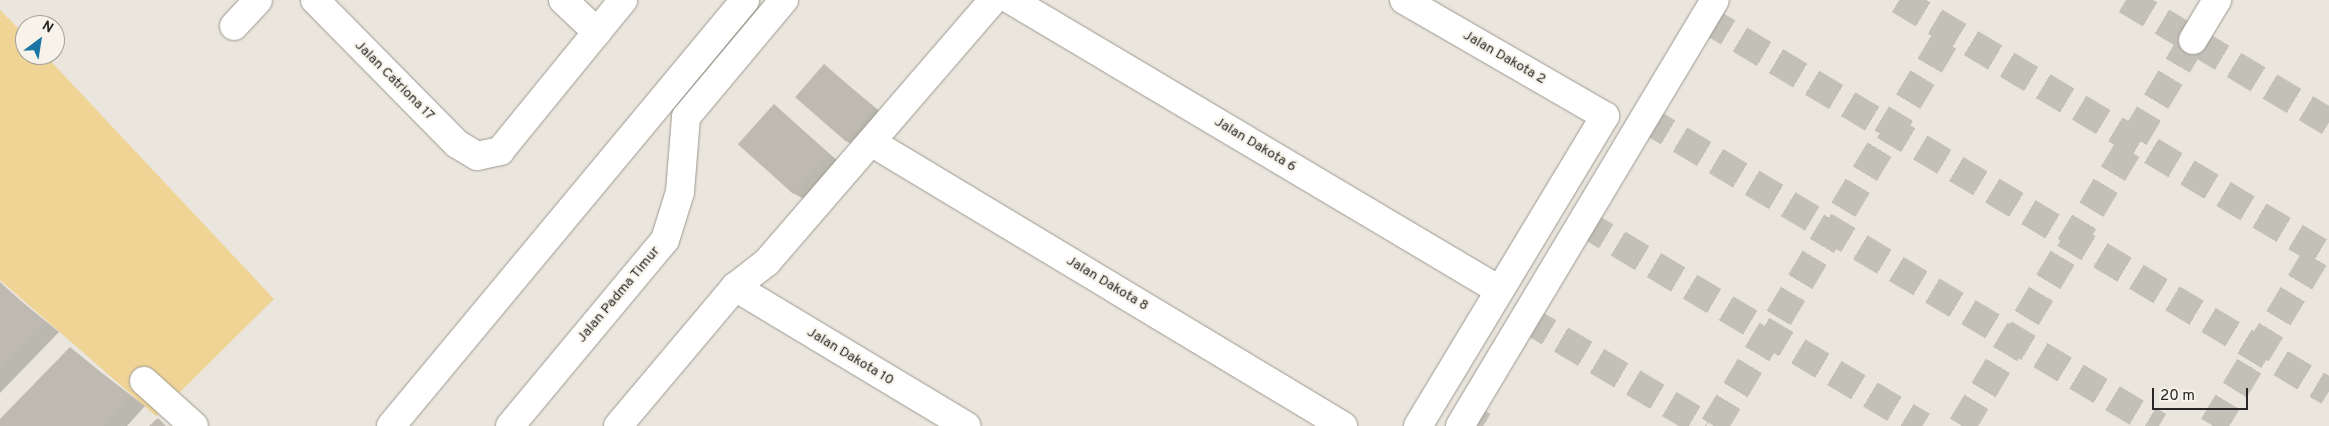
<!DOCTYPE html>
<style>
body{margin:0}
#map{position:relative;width:2329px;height:426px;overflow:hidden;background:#eae6dd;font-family:Overpass,sans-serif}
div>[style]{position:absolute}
.green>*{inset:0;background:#f0d496}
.shadow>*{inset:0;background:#0003}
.building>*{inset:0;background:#bebab2;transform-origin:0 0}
.street-tunnel>*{height:28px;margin-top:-14px;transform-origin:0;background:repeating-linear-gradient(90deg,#c3c0b8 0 28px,transparent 0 42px)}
.roads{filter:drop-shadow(0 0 1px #9d9991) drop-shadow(0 0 1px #9d9991)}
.street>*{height:28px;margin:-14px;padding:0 14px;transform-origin:14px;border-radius:14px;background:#fff}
span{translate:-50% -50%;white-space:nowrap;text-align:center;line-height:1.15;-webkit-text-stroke:4px #f7f3ea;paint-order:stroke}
.street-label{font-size:14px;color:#282724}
.north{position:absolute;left:15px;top:15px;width:50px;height:50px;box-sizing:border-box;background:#f7f3ea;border:1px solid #a4a19b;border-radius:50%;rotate:31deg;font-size:14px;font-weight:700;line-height:20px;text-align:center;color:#282724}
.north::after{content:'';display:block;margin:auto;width:18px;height:22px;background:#1976a4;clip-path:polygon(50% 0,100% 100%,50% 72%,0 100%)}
.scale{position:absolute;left:2152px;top:388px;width:96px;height:22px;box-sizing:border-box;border:2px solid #282724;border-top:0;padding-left:6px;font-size:15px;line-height:18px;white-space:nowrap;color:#282724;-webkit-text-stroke:4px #f7f3ea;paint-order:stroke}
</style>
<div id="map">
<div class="green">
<div style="clip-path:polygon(0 10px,25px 35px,25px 55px,45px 55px,274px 299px,156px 416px,0 280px)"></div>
</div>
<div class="shadow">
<div style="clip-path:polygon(824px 65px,883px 114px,855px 146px,844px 140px)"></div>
<div style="clip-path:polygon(774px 106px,838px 161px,804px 199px,793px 193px)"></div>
<div style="clip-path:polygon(0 284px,59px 332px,0 393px)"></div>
<div style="clip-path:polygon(70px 349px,145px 406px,127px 426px,0 426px)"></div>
</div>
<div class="building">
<div style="left:824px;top:64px;width:67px;height:44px;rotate:41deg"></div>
<div style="left:774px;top:104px;width:74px;height:54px;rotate:42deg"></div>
<div style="clip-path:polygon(0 282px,44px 322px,0 368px)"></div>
<div style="clip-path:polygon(70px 347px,130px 396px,103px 426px,0 426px,0 419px)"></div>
<div style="clip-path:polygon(158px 418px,166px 426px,149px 426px)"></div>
</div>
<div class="street-tunnel">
<div style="left:1899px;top:0;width:501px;rotate:30.87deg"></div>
<div style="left:2126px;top:0;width:237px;rotate:31deg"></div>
<div style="left:1704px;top:18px;width:728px;rotate:30.9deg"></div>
<div style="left:1644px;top:118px;width:600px;rotate:30.88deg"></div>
<div style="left:1582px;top:222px;width:397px;rotate:30.9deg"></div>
<div style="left:1525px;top:318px;width:211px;rotate:30.8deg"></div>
<div style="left:1466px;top:416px;width:20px;rotate:30deg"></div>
<div style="left:1714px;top:426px;width:460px;rotate:-59.1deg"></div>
<div style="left:1962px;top:426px;width:450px;rotate:-59.1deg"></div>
<div style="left:2213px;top:426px;width:205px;rotate:-58.8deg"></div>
</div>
<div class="roads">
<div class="street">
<div style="left:315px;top:0;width:202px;rotate:45.4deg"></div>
<div style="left:457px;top:144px;width:23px;rotate:31deg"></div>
<div style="left:477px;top:156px;width:24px;rotate:-12deg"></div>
<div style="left:500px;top:151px;width:195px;rotate:-50.8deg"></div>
<div style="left:563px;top:0;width:47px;rotate:43.3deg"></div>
<div style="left:1011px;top:0;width:568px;rotate:30.72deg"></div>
<div style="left:1404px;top:0;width:232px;rotate:30deg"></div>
<div style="left:1605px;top:116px;width:362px;rotate:121.1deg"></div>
<div style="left:234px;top:26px;width:35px;rotate:-47deg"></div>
<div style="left:2193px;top:40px;width:47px;rotate:-59deg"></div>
<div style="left:871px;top:142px;width:551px;rotate:31.04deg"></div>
<div style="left:735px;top:287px;width:270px;rotate:31deg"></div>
<div style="left:144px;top:381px;width:67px;rotate:42deg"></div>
<div style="left:391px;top:426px;width:554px;rotate:-50.27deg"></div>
<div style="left:510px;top:426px;width:242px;rotate:-50.2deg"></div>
<div style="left:665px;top:240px;width:50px;rotate:-72.6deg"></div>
<div style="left:680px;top:192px;width:75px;rotate:-85.4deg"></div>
<div style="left:686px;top:117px;width:153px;rotate:-50.1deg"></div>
<div style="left:618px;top:426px;width:182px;rotate:-49.9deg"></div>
<div style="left:735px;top:287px;width:41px;rotate:-38deg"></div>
<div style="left:767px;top:262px;width:346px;rotate:-49.2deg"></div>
<div style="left:1460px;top:426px;width:496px;rotate:-59.1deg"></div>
</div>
</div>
<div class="street-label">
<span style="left:1504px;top:58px;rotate:30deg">Jalan Dakota 2</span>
<span style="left:394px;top:81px;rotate:45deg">Jalan Catriona 17</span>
<span style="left:1255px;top:145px;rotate:31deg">Jalan Dakota 6</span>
<span style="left:1107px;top:284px;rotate:31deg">Jalan Dakota 8</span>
<span style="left:619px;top:295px;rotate:-50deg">Jalan Padma Timur</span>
<span style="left:850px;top:357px;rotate:31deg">Jalan Dakota 10</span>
</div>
<div class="north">N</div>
<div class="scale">20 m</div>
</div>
